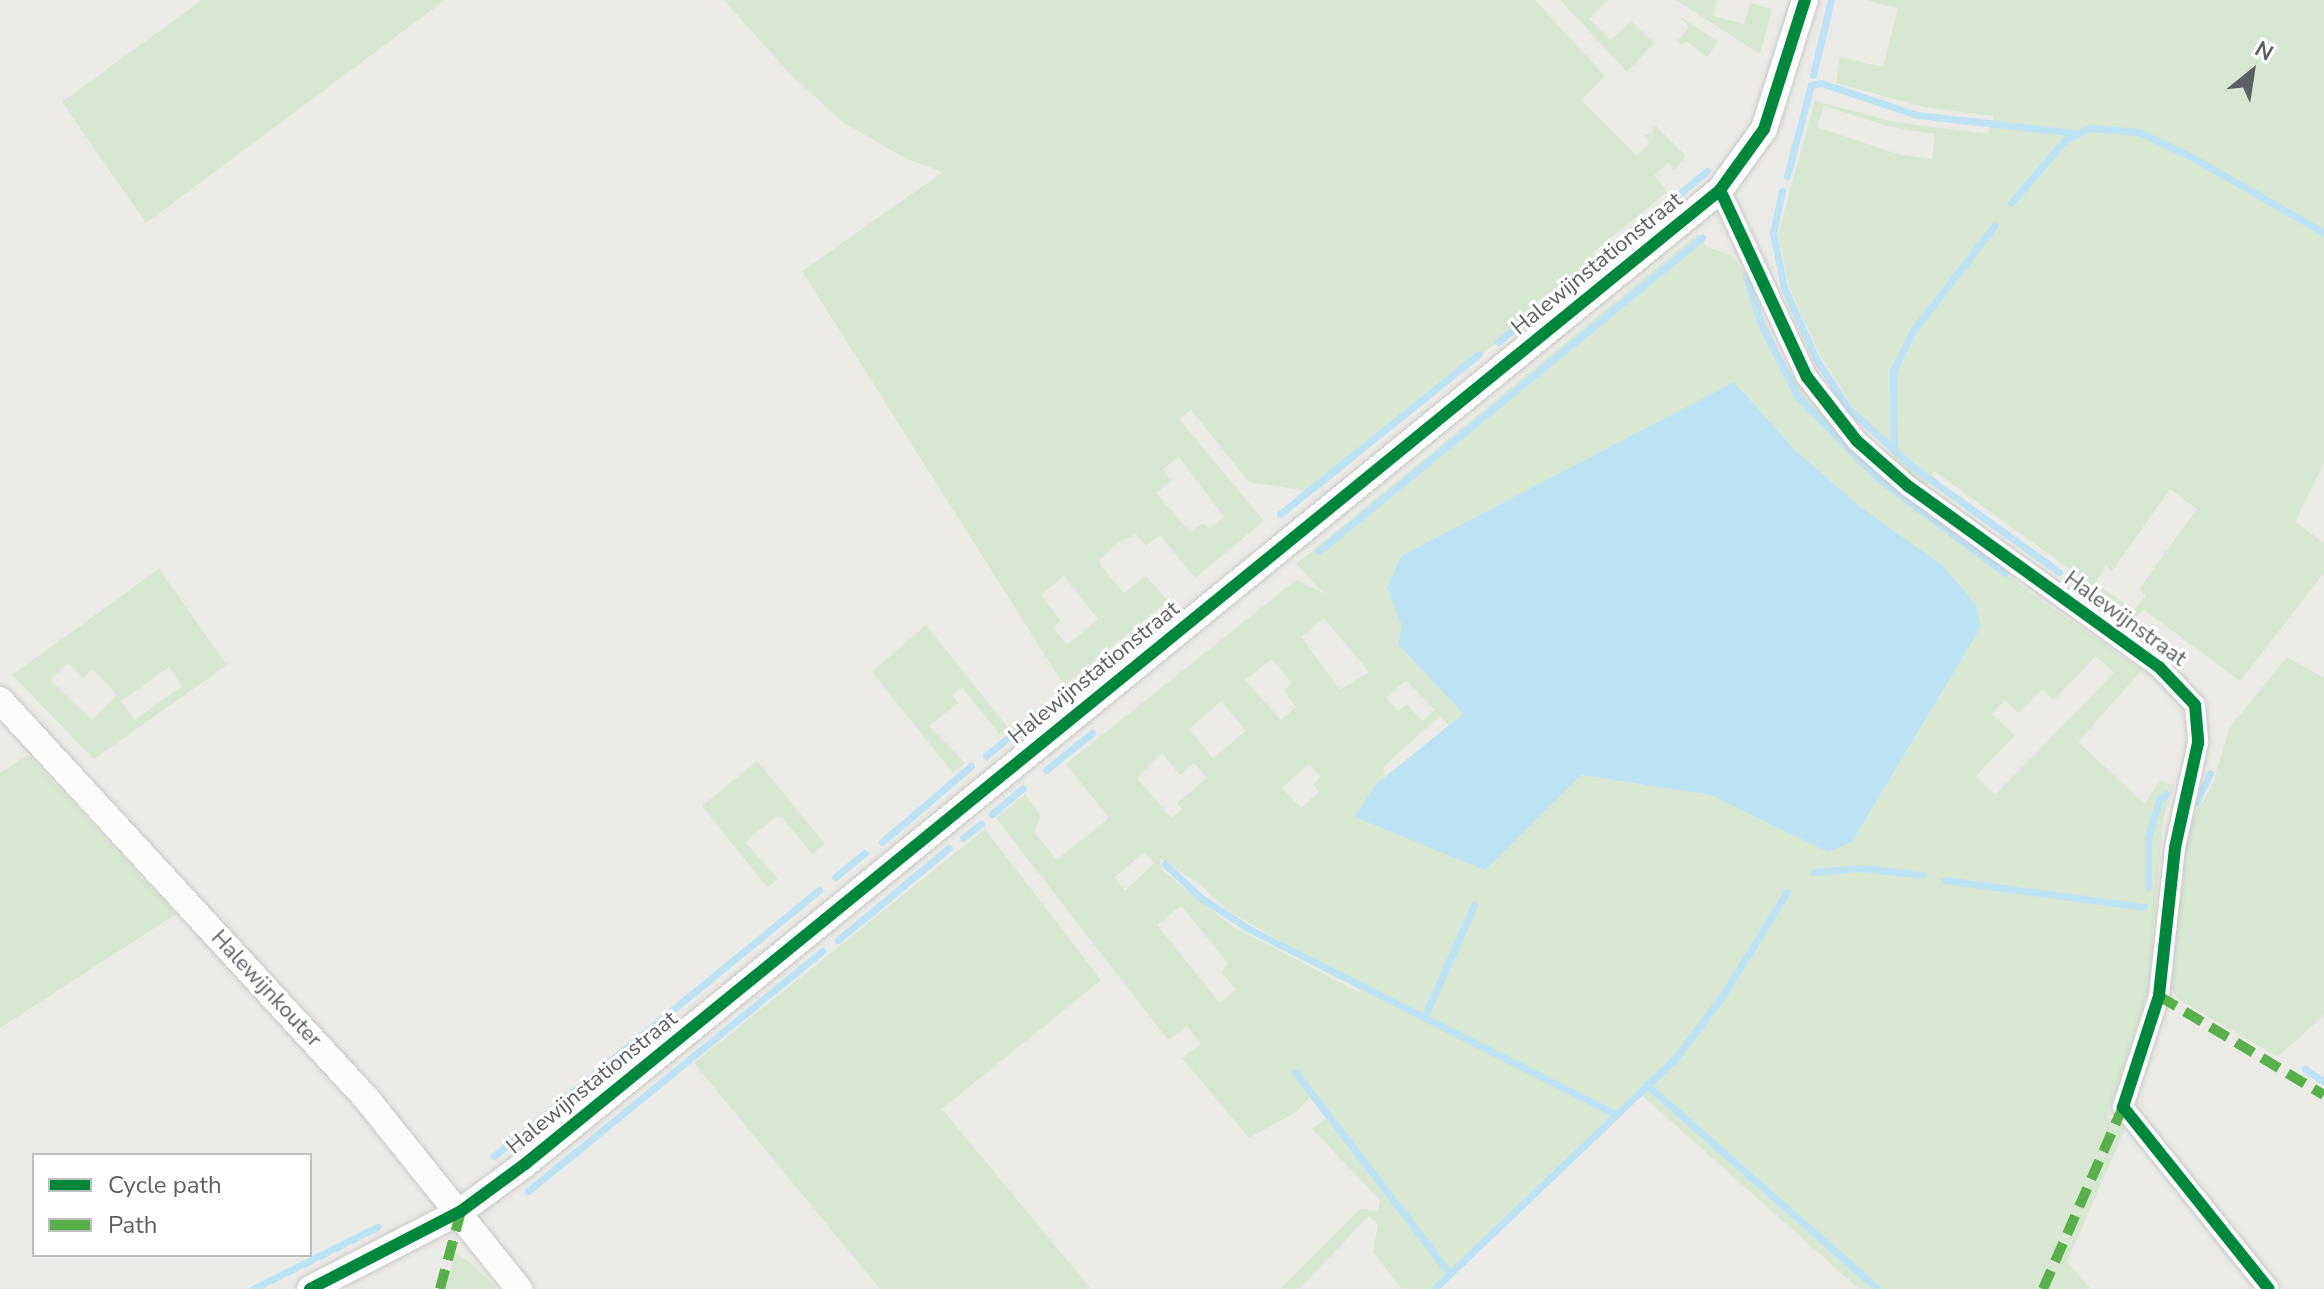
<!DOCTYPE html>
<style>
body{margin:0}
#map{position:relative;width:2324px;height:1289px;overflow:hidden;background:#eceae6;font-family:"Nunito Sans",sans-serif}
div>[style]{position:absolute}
.green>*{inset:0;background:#d7e7d2}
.water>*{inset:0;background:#bce2f4}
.stream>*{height:7px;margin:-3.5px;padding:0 3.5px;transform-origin:3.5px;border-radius:3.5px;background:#bce2f4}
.roads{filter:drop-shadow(0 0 2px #c8c9c8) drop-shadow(0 0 2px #c8c9c8)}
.minor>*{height:20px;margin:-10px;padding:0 10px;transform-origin:10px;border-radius:10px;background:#fcfcfb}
.tertiary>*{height:26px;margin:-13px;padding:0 13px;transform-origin:13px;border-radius:13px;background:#fcfcfb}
.quiet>*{height:10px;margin-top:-5px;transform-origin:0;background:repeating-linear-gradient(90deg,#58b04a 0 20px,transparent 0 30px)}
.cycleway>*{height:12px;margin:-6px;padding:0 6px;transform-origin:6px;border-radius:6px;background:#00873e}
span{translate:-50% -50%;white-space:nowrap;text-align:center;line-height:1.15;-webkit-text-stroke:6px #fff;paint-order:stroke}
.street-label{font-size:22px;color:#5c6064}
.legend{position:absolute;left:32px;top:1153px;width:280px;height:104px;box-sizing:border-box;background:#fff;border:2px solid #bebfc1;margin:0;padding:10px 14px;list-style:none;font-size:24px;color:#5c6064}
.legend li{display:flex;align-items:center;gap:16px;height:40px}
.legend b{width:40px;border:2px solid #bebfc1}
.north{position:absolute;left:2212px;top:32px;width:80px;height:80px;-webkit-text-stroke:6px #fff;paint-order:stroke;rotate:30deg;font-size:22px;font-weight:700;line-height:32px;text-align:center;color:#5c6064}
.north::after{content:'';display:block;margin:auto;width:28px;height:36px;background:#5c6064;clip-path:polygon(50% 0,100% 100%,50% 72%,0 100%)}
</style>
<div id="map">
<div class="green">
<div style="clip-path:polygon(202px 0,445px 0,146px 223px,62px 102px)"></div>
<div style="clip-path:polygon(evenodd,724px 0,1535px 0,1605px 76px,1581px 100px,1637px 156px,1650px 142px,1643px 135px,1652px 134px,1655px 125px,1686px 156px,1674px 170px,1668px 163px,1654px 175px,1667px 192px,1593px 253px,1597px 259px,1316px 492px,1249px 482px,1191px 410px,1179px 419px,1264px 521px,1195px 578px,1160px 535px,1146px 546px,1136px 534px,1119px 542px,1099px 560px,1101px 566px,1124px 593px,1146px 576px,1168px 601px,1064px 685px,802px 271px,943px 172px,905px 158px,844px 123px,793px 77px,724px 0,1179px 457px,1224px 517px,1209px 529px,1204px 523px,1190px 532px,1156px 493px,1171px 481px,1163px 469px,1179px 457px,724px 0,1064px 576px,1098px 619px,1067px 645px,1053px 628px,1061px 621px,1041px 595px,1064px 576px)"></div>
<div style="clip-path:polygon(1560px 0,1608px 0,1589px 19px,1611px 40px,1631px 21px,1654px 43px,1627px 72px)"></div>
<div style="clip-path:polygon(1676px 0,1717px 0,1713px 16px,1744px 24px,1750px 3px,1772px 9px,1760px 54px)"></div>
<div style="clip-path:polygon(evenodd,1865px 0,2324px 0,2324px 463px,2295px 522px,2324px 543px,2324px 573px,2240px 681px,2143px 609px,2136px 617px,1934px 471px,1923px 492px,1851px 404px,1819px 354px,1789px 287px,1778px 234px,1815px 101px,1895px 122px,1988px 134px,1994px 116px,1924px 107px,1836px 83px,1840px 57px,1883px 67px,1898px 8px,1865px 0,1824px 106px,1891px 127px,1935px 134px,1932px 159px,1897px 154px,1817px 127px,1824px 106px,1865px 0,2170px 489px,2197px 509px,2139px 589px,2146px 595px,2134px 610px,2095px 583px,2106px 566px,2112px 571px,2170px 489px)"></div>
<div style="clip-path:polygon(1679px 16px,1718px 42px,1707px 57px,1686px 41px,1682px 45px,1677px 41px,1689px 27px)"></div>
<div style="clip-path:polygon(evenodd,1697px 234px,1706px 246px,1732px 256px,1745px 273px,1783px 362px,1822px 414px,1872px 467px,2029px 592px,2142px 670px,2078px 742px,2145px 804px,2159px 781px,2174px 785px,2163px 819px,2148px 992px,2107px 1117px,2126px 1127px,2067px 1262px,2091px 1289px,1859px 1289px,1637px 1091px,1433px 1289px,1402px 1289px,1373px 1252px,1378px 1224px,1369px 1216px,1299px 1289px,1280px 1289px,1360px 1209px,1378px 1211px,1380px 1200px,1312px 1129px,1326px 1118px,1312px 1095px,1296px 1112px,1249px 1138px,1182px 1058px,1201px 1044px,1187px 1026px,1168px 1040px,996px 818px,1025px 794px,1041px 816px,1034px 832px,1057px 860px,1109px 818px,1066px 764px,1296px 580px,1325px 594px,1296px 564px,1697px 234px,1734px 382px,1795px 450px,1863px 509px,1981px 627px,1853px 841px,1828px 852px,1710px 795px,1580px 775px,1484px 870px,1375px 785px,1385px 777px,1383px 767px,1440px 716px,1449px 725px,1463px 714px,1398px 644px,1402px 626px,1387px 588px,1401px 556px,1734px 382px,1697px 234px,1324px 618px,1369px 672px,1340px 690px,1301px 637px,1324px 618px,1697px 234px,2096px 656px,2114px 673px,1995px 795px,1976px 776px,2015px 735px,1992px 714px,2005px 700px,2019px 713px,2042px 689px,2054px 700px,2096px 656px,1697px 234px,1272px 659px,1292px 683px,1284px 691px,1296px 707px,1281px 720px,1245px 680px,1272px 659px,1697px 234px,1406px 680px,1435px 710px,1422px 721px,1407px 704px,1398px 711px,1386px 698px,1406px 680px,1697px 234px,1221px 701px,1246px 731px,1213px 758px,1189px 729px,1221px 701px,1697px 234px,1162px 753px,1180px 775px,1194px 763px,1207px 778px,1177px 803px,1182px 809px,1171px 818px,1137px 778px,1162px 753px,1697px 234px,1309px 764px,1321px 777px,1313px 785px,1319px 792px,1301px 808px,1282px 788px,1309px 764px,1697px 234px,1145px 852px,1154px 863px,1125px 891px,1114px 877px,1145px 852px,1697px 234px,1160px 858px,1200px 884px,1227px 910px,1363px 989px,1359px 992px,1232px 926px,1162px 870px,1160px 858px,1697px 234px,1181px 906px,1228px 963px,1222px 973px,1236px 990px,1220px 1003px,1157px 925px,1181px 906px)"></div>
<div style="clip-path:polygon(evenodd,159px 569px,227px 665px,94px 759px,12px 675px,159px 569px,68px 663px,83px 678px,92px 669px,117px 695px,92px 720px,50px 680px,68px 663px,159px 569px,169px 667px,182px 686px,135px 720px,121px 701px,169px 667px)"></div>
<div style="clip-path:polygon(926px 625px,1009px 729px,1001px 736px,962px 687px,952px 695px,958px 703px,929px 726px,965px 763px,953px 773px,872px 672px)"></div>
<div style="clip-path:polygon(2287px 657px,2324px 678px,2324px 1015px,2278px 1057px,2178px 999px,2168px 984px,2182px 834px,2212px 786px,2230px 727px)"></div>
<div style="clip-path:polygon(28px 755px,176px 914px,0 1028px,0 773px)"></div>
<div style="clip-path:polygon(757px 761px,825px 844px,812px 854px,781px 816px,774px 818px,745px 842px,778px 879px,767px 887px,702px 806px)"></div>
<div style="clip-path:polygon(985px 829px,1101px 980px,942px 1109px,1091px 1289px,880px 1289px,694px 1063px)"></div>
<div style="clip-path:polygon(455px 1252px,472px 1264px,497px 1289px,446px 1289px)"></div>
</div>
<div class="water">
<div style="clip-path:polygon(1734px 382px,1795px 450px,1863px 509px,1943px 566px,1976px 605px,1981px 627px,1852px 842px,1828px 852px,1710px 795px,1581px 775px,1485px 870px,1355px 817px,1375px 785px,1463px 714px,1398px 644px,1402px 626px,1387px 588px,1401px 556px)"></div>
</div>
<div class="stream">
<div style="left:1813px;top:75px;width:77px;rotate:-76.5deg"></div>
<div style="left:1787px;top:176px;width:94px;rotate:-75.2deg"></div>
<div style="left:1811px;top:85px;width:10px;rotate:-11deg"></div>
<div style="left:1821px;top:83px;width:101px;rotate:18.4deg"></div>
<div style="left:1917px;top:115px;width:159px;rotate:6.5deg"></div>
<div style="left:1782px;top:191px;width:43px;rotate:102.1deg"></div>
<div style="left:1773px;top:233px;width:55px;rotate:78.5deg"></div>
<div style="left:1784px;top:287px;width:79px;rotate:66deg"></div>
<div style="left:1816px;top:359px;width:60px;rotate:56.6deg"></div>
<div style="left:1849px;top:409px;width:86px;rotate:42.2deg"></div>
<div style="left:1913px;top:467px;width:180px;rotate:35.7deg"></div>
<div style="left:2011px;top:203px;width:83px;rotate:-49.4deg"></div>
<div style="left:2065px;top:140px;width:28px;rotate:-26deg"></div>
<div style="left:2090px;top:128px;width:49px;rotate:4.7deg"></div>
<div style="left:2139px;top:132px;width:59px;rotate:25.3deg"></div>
<div style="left:2192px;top:157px;width:152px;rotate:29.9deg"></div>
<div style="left:1746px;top:276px;width:50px;rotate:72.6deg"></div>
<div style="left:1761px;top:324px;width:82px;rotate:63.1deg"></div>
<div style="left:1798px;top:397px;width:115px;rotate:45.4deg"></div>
<div style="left:1879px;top:479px;width:157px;rotate:36.7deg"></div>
<div style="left:1498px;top:342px;width:270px;rotate:-39.3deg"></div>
<div style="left:1894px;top:450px;width:79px;rotate:-90.7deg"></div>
<div style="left:1893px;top:371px;width:45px;rotate:-63.4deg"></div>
<div style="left:1913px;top:331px;width:134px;rotate:-52.3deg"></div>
<div style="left:1280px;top:514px;width:255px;rotate:-38.8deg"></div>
<div style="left:1319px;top:551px;width:495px;rotate:-39.3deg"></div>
<div style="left:986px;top:756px;width:78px;rotate:-39.8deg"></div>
<div style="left:1046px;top:770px;width:59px;rotate:-38.8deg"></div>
<div style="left:2189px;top:799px;width:8px;rotate:23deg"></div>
<div style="left:2196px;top:802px;width:32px;rotate:-64deg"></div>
<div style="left:992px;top:814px;width:40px;rotate:-40deg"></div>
<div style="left:963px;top:838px;width:23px;rotate:-38deg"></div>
<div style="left:882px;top:842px;width:117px;rotate:-40.5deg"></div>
<div style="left:1165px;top:864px;width:48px;rotate:43.3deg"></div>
<div style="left:1200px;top:897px;width:59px;rotate:33.1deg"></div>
<div style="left:1249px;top:929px;width:409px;rotate:26.8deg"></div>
<div style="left:1814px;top:872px;width:47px;rotate:-4.9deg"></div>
<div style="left:1861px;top:868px;width:62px;rotate:6.4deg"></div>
<div style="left:835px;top:877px;width:38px;rotate:-39deg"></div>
<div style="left:1944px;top:880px;width:202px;rotate:7.7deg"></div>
<div style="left:2148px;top:887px;width:50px;rotate:-90deg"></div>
<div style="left:2148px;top:837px;width:39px;rotate:-73deg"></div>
<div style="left:2159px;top:800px;width:9px;rotate:-41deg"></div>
<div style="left:838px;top:940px;width:144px;rotate:-39.7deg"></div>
<div style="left:1424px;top:1018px;width:124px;rotate:-66.1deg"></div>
<div style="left:2305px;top:1069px;width:23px;rotate:34deg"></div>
<div style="left:1295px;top:1072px;width:255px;rotate:52.5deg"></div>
<div style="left:1646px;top:1084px;width:310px;rotate:41.5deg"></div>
<div style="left:494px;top:1156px;width:420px;rotate:-39.3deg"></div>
<div style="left:528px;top:1191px;width:380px;rotate:-39.2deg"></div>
<div style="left:253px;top:1289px;width:139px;rotate:-26.6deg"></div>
<div style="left:1434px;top:1289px;width:332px;rotate:-43.7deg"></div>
<div style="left:1674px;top:1060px;width:78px;rotate:-52.8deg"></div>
<div style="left:1721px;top:998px;width:125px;rotate:-58.1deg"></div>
</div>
<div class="roads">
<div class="minor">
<div style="left:1720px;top:190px;width:206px;rotate:65.1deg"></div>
<div style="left:1807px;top:377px;width:81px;rotate:52deg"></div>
<div style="left:1857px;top:441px;width:68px;rotate:41.4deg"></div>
<div style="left:1908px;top:486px;width:309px;rotate:35.8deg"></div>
<div style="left:2159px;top:667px;width:52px;rotate:46.5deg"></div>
<div style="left:2195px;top:705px;width:38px;rotate:85deg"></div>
<div style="left:2198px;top:743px;width:107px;rotate:102.4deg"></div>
<div style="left:2175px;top:848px;width:149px;rotate:96.2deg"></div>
<div style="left:2159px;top:996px;width:117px;rotate:108deg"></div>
<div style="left:2123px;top:1107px;width:233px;rotate:51.3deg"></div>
</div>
<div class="tertiary">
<div style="left:0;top:700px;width:541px;rotate:47.4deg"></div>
<div style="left:366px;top:1098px;width:245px;rotate:51.3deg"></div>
<div style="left:310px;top:1289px;width:170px;rotate:-27.3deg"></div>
<div style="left:461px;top:1211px;width:79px;rotate:-36.3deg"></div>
<div style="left:525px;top:1164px;width:1542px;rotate:-39.18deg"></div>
<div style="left:1720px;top:190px;width:75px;rotate:-54.2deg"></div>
<div style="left:1764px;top:129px;width:135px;rotate:-72.4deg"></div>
</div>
</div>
<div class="quiet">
<div style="left:2159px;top:996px;width:192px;rotate:31deg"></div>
<div style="left:440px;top:1289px;width:81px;rotate:-74.9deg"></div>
<div style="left:2043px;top:1289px;width:199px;rotate:-66.3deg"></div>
</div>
<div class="cycleway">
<div style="left:1720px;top:190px;width:206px;rotate:65.1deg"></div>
<div style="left:1807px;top:377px;width:81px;rotate:52deg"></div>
<div style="left:1857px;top:441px;width:68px;rotate:41.4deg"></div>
<div style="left:1908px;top:486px;width:309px;rotate:35.8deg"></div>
<div style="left:2159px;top:667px;width:52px;rotate:46.5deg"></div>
<div style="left:2195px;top:705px;width:38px;rotate:85deg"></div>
<div style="left:2198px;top:743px;width:107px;rotate:102.4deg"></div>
<div style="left:2175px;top:848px;width:149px;rotate:96.2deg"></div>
<div style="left:2159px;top:996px;width:117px;rotate:108deg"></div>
<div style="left:2123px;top:1107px;width:233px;rotate:51.3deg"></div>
<div style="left:310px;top:1289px;width:170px;rotate:-27.3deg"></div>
<div style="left:461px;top:1211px;width:79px;rotate:-36.3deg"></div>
<div style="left:525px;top:1164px;width:1542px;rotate:-39.18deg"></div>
<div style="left:1720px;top:190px;width:75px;rotate:-54.2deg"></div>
<div style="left:1764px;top:129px;width:135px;rotate:-72.4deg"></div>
</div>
<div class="street-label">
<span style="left:1597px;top:264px;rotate:-39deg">Halewijnstationstraat</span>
<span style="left:2125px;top:619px;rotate:36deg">Halewijnstraat</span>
<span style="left:1094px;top:673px;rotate:-39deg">Halewijnstationstraat</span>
<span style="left:266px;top:989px;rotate:47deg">Halewijnkouter</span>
<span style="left:592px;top:1083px;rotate:-39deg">Halewijnstationstraat</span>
</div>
<ul class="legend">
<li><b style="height:10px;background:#00873e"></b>Cycle path</li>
<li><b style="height:10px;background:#58b04a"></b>Path</li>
</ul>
<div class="north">N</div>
</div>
